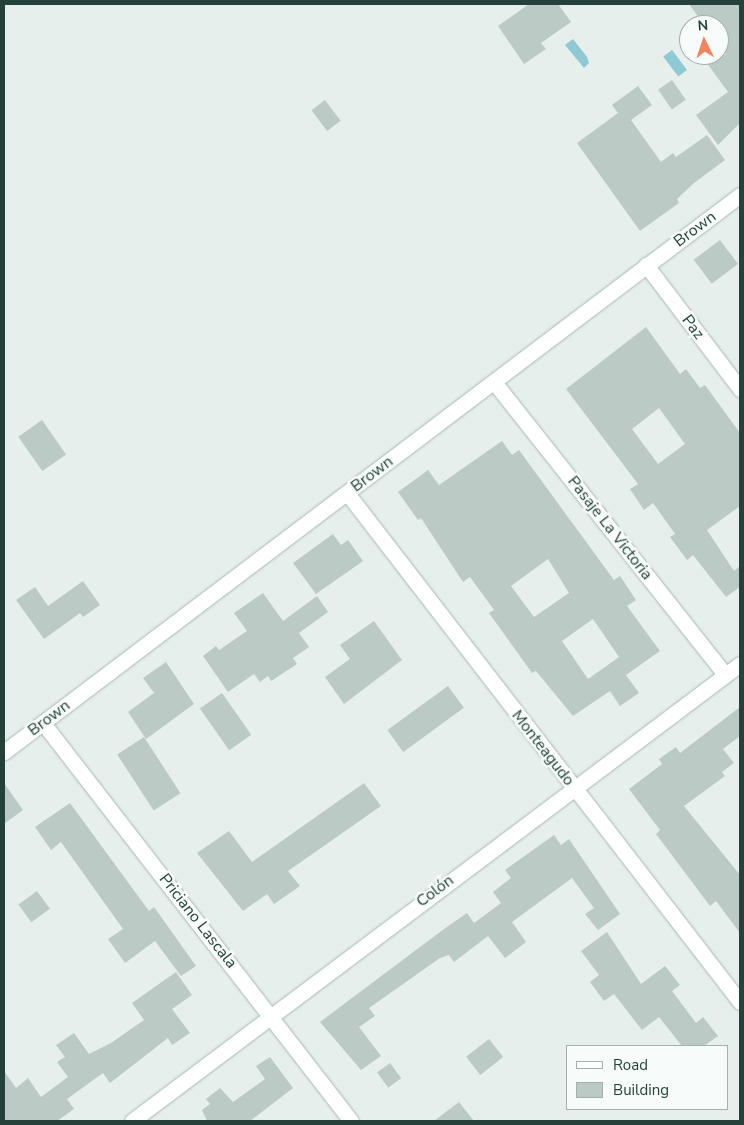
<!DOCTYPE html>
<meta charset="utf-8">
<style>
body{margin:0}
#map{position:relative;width:744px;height:1125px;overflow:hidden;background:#e6efeb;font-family:"Nunito Sans",sans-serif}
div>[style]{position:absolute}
.water>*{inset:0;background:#8ec9d4;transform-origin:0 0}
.building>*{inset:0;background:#bbcac4;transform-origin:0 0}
.roads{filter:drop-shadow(0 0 1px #a8b8b2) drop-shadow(0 0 1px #a8b8b2)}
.street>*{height:15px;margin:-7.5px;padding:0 7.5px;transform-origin:7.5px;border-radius:7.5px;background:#fff}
.secondary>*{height:15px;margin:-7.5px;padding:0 7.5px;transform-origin:7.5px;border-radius:7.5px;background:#fff}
span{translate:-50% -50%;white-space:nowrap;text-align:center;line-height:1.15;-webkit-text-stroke:5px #f7fbf9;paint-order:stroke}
.street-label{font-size:16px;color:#24423a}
.frame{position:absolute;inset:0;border:5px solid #24423a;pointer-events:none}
.legend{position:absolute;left:566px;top:1045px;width:162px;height:65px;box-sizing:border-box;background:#f7fbf9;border:1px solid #a3b1ad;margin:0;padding:6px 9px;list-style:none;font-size:15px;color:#24423a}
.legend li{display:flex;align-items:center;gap:10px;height:25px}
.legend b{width:25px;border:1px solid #a3b1ad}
.north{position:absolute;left:679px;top:15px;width:50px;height:50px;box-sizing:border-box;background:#f7fbf9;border:1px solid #a3b1ad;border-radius:50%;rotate:356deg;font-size:14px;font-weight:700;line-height:20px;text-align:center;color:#24423a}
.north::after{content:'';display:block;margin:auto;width:18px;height:22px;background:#f4845f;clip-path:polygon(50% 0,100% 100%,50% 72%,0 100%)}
</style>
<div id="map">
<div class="water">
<div style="clip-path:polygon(573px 39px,587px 57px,589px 63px,584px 68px,565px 45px)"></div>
<div style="left:672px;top:50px;width:25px;height:11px;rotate:53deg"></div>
</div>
<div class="building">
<div style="clip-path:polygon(529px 4px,558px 4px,571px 22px,541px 43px,546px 49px,524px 64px,498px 26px)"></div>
<div style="clip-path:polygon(689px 4px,740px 4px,740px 123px,718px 145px,696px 115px,728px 92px,701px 55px,726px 55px,719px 46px,719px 25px,704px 25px)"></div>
<div style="left:672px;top:80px;width:24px;height:17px;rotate:55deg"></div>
<div style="clip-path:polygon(638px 86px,652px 105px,631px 120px,661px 162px,673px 153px,676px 157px,707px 135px,725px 160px,694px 183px,677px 199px,679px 203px,640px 231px,577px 143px,618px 113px,612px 105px)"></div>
<div style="left:325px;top:100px;width:26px;height:17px;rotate:53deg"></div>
<div style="left:720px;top:240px;width:30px;height:33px;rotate:53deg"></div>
<div style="clip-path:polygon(evenodd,646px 327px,680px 374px,686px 369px,700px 388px,705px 385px,740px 433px,740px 506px,707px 530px,734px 571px,740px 566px,740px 587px,726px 597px,693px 555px,687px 560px,670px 537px,675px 534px,653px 503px,644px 510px,630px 489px,638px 484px,566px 389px,646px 327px,659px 408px,685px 444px,658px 464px,632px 429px,659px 408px)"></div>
<div style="left:42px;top:420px;width:42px;height:29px;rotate:55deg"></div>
<div style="clip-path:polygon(evenodd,502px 441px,512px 455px,519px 450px,614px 580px,620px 576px,636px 600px,627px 606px,660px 651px,626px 675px,639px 693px,620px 706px,610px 691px,573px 716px,536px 671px,532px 673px,489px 613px,494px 610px,470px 577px,463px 582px,421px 518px,418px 520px,398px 492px,428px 470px,439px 485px,502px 441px,548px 559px,569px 593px,534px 617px,511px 586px,548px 559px,502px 441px,593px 619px,619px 657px,588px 679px,562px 641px,593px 619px)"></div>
<div style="clip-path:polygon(333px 534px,341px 545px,348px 540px,363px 561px,316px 594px,293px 563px)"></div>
<div style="clip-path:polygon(83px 581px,100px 605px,83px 617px,80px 613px,44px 639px,16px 600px,35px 587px,48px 606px)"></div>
<div style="clip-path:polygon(263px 593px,283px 621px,317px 596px,328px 612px,299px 633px,309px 647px,293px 658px,297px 664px,271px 681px,268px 676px,260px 682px,254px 674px,228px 692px,203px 656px,216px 646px,219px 650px,247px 631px,234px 613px)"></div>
<div style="clip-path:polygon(374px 621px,402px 660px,344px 704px,325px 677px,350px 659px,340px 645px)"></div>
<div style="clip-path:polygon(166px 662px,194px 704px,146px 739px,128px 712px,154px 693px,143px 678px)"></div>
<div style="left:448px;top:686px;width:27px;height:75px;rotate:54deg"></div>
<div style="left:222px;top:693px;width:51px;height:27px;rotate:55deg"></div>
<div style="clip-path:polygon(740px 707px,740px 736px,723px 749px,734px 763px,722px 772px,725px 776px,684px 806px,740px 875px,740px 933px,716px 901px,710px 906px,656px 834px,660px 830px,629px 789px,662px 764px,659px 759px,676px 747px,680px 753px)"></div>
<div style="left:144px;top:737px;width:67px;height:32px;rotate:57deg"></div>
<div style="clip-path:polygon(4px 783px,23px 810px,4px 824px)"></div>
<div style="clip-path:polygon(364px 783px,381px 806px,288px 871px,300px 886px,274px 904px,267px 894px,243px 911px,197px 853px,229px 831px,252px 862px)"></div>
<div style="clip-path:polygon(70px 803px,149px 911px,154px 907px,196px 966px,181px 976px,155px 941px,125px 963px,108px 939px,123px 929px,61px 842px,51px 850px,35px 827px)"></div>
<div style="clip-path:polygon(554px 835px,561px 845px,569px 839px,620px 914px,598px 930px,585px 914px,594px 908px,572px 878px,512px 922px,526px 942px,505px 958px,488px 936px,454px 962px,449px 955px,440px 958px,369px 1008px,375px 1016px,359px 1027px,381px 1056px,361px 1070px,320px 1022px,444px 929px,467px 913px,474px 923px,501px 903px,493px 892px,511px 878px,505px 870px)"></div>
<div style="left:37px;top:891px;width:22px;height:23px;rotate:54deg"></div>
<div style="clip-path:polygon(607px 932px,641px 984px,665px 966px,680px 985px,672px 991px,696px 1023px,703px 1017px,718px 1036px,704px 1046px,682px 1046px,659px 1017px,642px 1030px,614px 994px,604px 1001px,590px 982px,599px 975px,581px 951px)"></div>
<div style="clip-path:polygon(176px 972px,192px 995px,172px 1009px,190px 1033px,172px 1045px,168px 1038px,110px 1083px,103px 1073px,67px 1099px,74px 1109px,57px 1121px,4px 1121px,4px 1071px,16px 1088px,28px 1078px,41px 1097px,68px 1077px,57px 1062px,65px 1057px,56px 1045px,74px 1033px,89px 1054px,111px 1043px,144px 1020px,132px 1003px)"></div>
<div style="left:489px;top:1039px;width:23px;height:29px;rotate:52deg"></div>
<div style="clip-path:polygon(270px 1057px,293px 1088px,250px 1121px,207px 1121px,202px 1110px,210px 1104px,206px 1099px,220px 1088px,233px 1102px,265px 1079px,256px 1066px)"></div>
<div style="left:390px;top:1063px;width:19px;height:16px;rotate:54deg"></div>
<div style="clip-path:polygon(459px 1102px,474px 1121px,434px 1121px)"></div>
</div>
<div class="roads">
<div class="street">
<div style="left:646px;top:265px;width:156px;rotate:52.8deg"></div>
<div style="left:494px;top:382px;width:373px;rotate:51.7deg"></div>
<div style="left:347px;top:493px;width:643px;rotate:52.33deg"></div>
<div style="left:43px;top:723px;width:503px;rotate:52.26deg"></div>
<div style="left:132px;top:1121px;width:761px;rotate:-36.93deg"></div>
</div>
<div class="secondary">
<div style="left:4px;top:752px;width:923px;rotate:-37.12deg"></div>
</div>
</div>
<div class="street-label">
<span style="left:695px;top:229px;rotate:-37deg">Brown</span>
<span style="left:693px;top:327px;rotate:53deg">Paz</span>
<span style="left:372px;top:474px;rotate:-37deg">Brown</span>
<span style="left:610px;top:528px;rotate:52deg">Pasaje La Victoria</span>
<span style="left:49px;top:718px;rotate:-37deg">Brown</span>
<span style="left:543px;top:748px;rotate:52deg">Monteagudo</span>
<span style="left:435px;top:891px;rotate:-37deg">Colón</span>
<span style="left:198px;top:921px;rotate:52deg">Priciano Lascala</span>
</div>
<div class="frame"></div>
<ul class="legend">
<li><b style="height:6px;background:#fff"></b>Road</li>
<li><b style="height:14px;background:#bbcac4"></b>Building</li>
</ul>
<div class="north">N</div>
</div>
